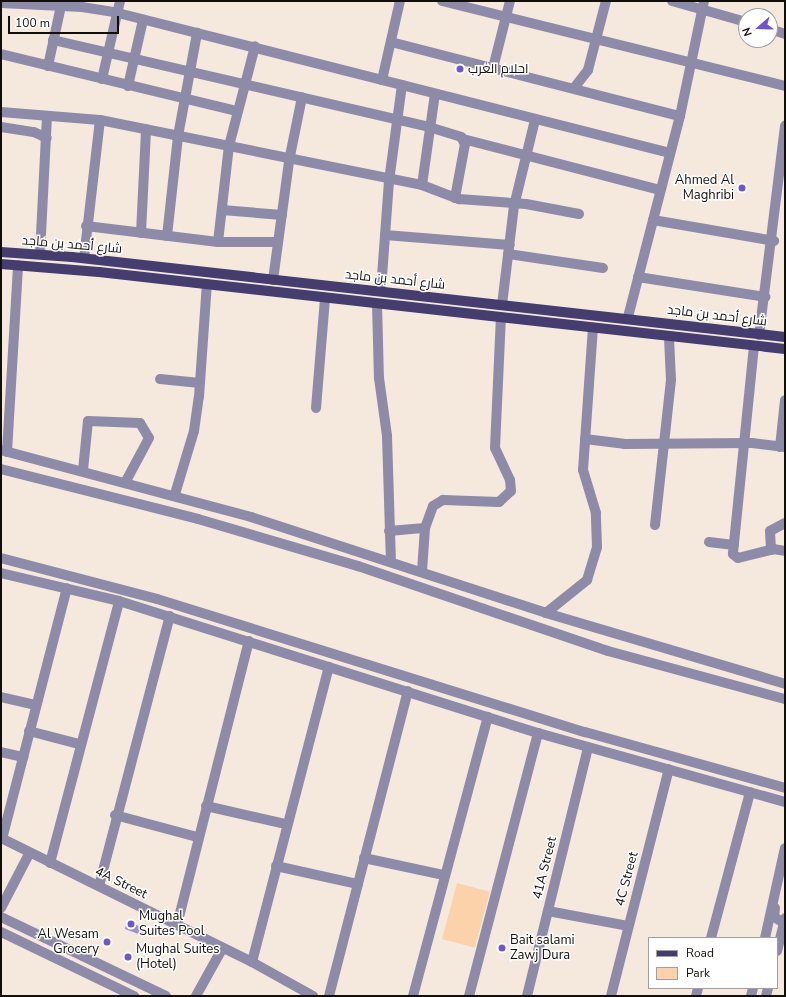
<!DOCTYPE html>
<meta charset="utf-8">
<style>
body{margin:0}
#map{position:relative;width:786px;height:997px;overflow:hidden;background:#f5e9de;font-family:"Nunito Sans",Cairo,sans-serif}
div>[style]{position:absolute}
.green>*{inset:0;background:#fbd2a9;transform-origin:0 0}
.water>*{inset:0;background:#9a92d3}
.minor>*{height:10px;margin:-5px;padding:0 5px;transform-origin:5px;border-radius:5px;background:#8e8ba8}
.major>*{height:10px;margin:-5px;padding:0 5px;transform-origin:5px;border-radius:5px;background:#443d6d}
.dots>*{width:11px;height:11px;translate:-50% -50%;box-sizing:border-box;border:2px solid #fff;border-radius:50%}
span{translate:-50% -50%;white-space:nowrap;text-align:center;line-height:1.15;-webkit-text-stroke:3px #fff;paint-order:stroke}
.poi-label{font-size:13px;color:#120e0a}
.left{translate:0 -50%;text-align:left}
.right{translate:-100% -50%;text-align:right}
.street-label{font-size:13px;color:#120e0a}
.frame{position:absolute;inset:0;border:2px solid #120e0a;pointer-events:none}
.legend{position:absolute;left:648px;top:937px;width:130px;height:52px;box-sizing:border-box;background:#fff;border:1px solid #a09f9d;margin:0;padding:5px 7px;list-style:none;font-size:12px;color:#120e0a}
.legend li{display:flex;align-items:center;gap:8px;height:20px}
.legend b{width:20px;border:1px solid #a09f9d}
.north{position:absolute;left:738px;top:8px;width:40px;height:40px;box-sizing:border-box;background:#fff;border:1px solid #a09f9d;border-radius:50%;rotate:250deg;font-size:11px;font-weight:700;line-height:16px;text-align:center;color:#120e0a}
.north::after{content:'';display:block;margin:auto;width:14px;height:18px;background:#6f54ce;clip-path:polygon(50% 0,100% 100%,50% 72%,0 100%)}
.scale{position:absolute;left:8px;top:16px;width:111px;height:18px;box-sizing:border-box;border:2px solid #120e0a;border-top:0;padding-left:5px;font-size:12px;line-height:14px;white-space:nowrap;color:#120e0a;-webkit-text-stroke:3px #fff;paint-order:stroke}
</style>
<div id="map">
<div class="green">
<div style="left:457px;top:883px;width:34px;height:58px;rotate:15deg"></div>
</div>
<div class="water">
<div style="clip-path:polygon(127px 920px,148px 931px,141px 935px,125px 929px)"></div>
</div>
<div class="minor">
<div style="left:442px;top:1px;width:353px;rotate:13.9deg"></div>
<div style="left:672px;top:1px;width:77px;rotate:15.8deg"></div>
<div style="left:1px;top:3px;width:81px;rotate:2.8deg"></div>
<div style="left:82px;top:7px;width:36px;rotate:9deg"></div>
<div style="left:118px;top:13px;width:569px;rotate:14.23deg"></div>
<div style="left:770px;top:29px;width:16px;rotate:18deg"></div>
<div style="left:53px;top:40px;width:386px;rotate:13deg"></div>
<div style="left:429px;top:127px;width:34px;rotate:17deg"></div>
<div style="left:461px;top:137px;width:8px;rotate:60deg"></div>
<div style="left:465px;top:144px;width:55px;rotate:100.5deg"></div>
<div style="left:391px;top:42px;width:298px;rotate:14.4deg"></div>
<div style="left:1px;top:54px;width:243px;rotate:13.6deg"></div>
<div style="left:48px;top:66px;width:61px;rotate:-77.8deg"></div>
<div style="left:493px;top:68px;width:69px;rotate:-75.8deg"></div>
<div style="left:102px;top:79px;width:80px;rotate:-77deg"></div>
<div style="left:382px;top:80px;width:81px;rotate:-77.2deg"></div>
<div style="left:128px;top:86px;width:68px;rotate:-77.2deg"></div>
<div style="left:574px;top:88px;width:23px;rotate:-52deg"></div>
<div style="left:588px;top:70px;width:71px;rotate:-75.4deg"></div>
<div style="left:1px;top:112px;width:99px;rotate:4.6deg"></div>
<div style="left:100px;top:120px;width:328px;rotate:11.4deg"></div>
<div style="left:422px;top:185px;width:40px;rotate:21deg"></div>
<div style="left:459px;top:199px;width:67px;rotate:4.3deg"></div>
<div style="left:526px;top:204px;width:54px;rotate:10.7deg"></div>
<div style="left:1px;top:127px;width:33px;rotate:9deg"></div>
<div style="left:34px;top:132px;width:14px;rotate:25deg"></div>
<div style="left:463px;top:139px;width:203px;rotate:14.5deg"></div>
<div style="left:422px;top:185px;width:92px;rotate:-81.9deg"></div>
<div style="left:222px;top:210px;width:60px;rotate:4.8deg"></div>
<div style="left:653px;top:220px;width:123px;rotate:9.8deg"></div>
<div style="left:86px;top:226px;width:133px;rotate:6.9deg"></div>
<div style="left:218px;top:242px;width:60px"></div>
<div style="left:141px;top:233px;width:104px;rotate:-87.2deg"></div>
<div style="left:385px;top:235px;width:125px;rotate:4.6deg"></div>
<div style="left:167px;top:236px;width:101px;rotate:-83.7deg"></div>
<div style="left:178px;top:136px;width:105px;rotate:-79.5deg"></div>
<div style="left:218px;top:242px;width:97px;rotate:-83.5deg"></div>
<div style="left:229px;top:146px;width:103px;rotate:-75.4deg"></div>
<div style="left:40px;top:254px;width:137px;rotate:-87.1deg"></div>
<div style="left:508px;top:254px;width:96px;rotate:8.4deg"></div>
<div style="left:84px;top:258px;width:139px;rotate:-83.4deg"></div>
<div style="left:638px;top:277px;width:129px;rotate:8.9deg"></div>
<div style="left:273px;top:280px;width:120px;rotate:-82.3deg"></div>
<div style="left:289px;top:161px;width:65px;rotate:-78.5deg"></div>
<div style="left:381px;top:290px;width:109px;rotate:-85.8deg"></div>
<div style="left:389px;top:181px;width:97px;rotate:-82.3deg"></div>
<div style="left:377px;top:304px;width:74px;rotate:88.5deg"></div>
<div style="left:379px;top:378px;width:59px;rotate:82.1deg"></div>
<div style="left:387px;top:436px;width:124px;rotate:88.2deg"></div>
<div style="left:502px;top:305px;width:100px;rotate:-83.1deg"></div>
<div style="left:514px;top:206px;width:89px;rotate:-76.3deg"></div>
<div style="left:628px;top:317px;width:208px;rotate:-75.5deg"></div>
<div style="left:680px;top:116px;width:117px;rotate:-78.2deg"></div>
<div style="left:759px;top:335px;width:211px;rotate:-82.9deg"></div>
<div style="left:754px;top:346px;width:209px;rotate:95.8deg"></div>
<div style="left:733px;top:554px;width:6px;rotate:39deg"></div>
<div style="left:738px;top:558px;width:36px;rotate:-14deg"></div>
<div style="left:773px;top:549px;width:12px;rotate:9deg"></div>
<div style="left:160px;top:379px;width:40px;rotate:5.7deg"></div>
<div style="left:316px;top:408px;width:110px;rotate:-85.3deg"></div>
<div style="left:585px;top:439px;width:39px;rotate:7deg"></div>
<div style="left:624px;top:444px;width:128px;rotate:-0.4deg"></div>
<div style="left:752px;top:443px;width:33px;rotate:7deg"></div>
<div style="left:780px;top:447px;width:47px;rotate:-83.9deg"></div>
<div style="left:1px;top:450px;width:259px;rotate:15deg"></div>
<div style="left:251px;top:517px;width:310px;rotate:18deg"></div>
<div style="left:546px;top:613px;width:249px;rotate:16.5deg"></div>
<div style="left:7px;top:452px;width:187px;rotate:-86.6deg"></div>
<div style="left:1px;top:469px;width:203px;rotate:14.2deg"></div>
<div style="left:198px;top:519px;width:167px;rotate:16.4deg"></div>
<div style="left:358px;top:566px;width:264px;rotate:18.8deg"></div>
<div style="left:608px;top:651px;width:183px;rotate:15.2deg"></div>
<div style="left:83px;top:470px;width:49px;rotate:-84.2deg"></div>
<div style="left:88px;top:421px;width:52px;rotate:2.2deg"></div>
<div style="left:140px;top:423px;width:17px;rotate:59deg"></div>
<div style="left:149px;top:438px;width:49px;rotate:118.1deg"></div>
<div style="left:175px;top:494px;width:66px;rotate:-73.2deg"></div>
<div style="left:194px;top:431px;width:34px;rotate:-82deg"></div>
<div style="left:199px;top:397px;width:113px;rotate:-86deg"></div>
<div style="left:655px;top:525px;width:146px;rotate:-83.7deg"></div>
<div style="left:671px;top:380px;width:43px;rotate:-92.7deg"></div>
<div style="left:389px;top:531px;width:36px;rotate:-5deg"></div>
<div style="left:709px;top:542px;width:25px;rotate:7deg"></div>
<div style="left:771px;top:550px;width:19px;rotate:-93deg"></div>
<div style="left:770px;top:531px;width:17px;rotate:-28deg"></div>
<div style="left:1px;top:558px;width:161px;rotate:14.7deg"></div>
<div style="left:157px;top:599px;width:448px;rotate:17.3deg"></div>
<div style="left:585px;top:732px;width:208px;rotate:15.6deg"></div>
<div style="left:422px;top:571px;width:43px;rotate:-86deg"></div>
<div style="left:425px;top:528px;width:23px;rotate:-70deg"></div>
<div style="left:433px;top:506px;width:12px;rotate:-31deg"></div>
<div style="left:443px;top:500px;width:56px;rotate:2deg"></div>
<div style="left:499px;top:502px;width:16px;rotate:-43deg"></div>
<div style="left:511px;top:491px;width:11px;rotate:-95deg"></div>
<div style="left:510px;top:480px;width:35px;rotate:-115deg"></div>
<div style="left:495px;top:448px;width:130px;rotate:-87.4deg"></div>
<div style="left:1px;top:573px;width:121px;rotate:13.3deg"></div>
<div style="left:119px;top:601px;width:439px;rotate:17.5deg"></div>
<div style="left:538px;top:733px;width:256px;rotate:15.6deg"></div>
<div style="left:546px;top:613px;width:53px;rotate:-38.8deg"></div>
<div style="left:587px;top:580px;width:34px;rotate:-73deg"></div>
<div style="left:597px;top:547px;width:34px;rotate:-92deg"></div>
<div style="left:596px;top:513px;width:45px;rotate:-106.8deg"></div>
<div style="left:583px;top:470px;width:142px;rotate:-86deg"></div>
<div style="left:1px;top:697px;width:35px;rotate:13deg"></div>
<div style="left:29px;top:731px;width:52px;rotate:14.6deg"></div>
<div style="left:1px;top:752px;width:23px;rotate:13deg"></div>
<div style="left:206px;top:806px;width:82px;rotate:12.7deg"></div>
<div style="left:115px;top:815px;width:85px;rotate:15deg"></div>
<div style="left:1px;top:838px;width:280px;rotate:26.3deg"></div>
<div style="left:252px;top:962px;width:70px;rotate:29.1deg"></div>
<div style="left:2px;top:839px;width:259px;rotate:-75.5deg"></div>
<div style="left:364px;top:858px;width:82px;rotate:12deg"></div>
<div style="left:50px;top:863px;width:271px;rotate:-75.2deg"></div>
<div style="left:276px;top:866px;width:84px;rotate:12.4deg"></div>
<div style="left:99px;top:886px;width:279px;rotate:-75.3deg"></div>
<div style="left:1px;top:908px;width:61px;rotate:-62.6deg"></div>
<div style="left:775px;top:908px;width:9px;rotate:96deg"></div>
<div style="left:774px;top:917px;width:12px;rotate:31deg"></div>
<div style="left:548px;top:911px;width:81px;rotate:10.6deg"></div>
<div style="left:1px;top:917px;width:183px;rotate:25.6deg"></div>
<div style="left:177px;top:925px;width:293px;rotate:-75.8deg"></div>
<div style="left:1px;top:932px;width:148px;rotate:25.7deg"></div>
<div style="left:711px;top:938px;width:151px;rotate:-75deg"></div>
<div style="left:765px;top:938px;width:92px;rotate:-77.5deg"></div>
<div style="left:777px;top:951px;width:34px;rotate:-76deg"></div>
<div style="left:252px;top:962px;width:305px;rotate:-75.4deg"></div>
<div style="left:196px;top:996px;width:54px;rotate:-61deg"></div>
<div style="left:329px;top:996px;width:315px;rotate:-75.5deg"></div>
<div style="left:413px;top:996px;width:289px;rotate:-75deg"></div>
<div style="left:469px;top:996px;width:272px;rotate:-75.3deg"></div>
<div style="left:527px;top:996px;width:256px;rotate:-76.2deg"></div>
<div style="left:611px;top:996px;width:234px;rotate:-75.7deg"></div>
<div style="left:696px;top:996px;width:8px;rotate:-76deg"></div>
<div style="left:751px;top:996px;width:8px;rotate:-76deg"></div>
<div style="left:766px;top:996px;width:8px;rotate:-76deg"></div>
</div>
<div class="major">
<div style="left:1px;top:252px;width:71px;rotate:4deg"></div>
<div style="left:72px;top:257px;width:717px;rotate:6.4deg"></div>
<div style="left:1px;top:264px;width:98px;rotate:4.7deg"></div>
<div style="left:99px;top:272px;width:690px;rotate:6.4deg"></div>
</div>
<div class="dots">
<div style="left:460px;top:69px;background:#6f54ce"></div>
<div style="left:742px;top:188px;background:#6f54ce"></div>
<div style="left:131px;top:924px;background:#6f54ce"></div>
<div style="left:107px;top:942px;background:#6f54ce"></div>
<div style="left:502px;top:948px;background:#6f54ce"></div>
<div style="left:128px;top:957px;background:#6f54ce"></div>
</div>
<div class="poi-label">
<span class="left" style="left:468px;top:69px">احلام العرب</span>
<span class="right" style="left:734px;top:188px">Ahmed Al<br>Maghribi</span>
<span class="left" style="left:139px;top:924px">Mughal<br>Suites Pool</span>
<span class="right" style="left:99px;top:942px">Al Wesam<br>Grocery</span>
<span class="left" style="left:510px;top:948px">Bait salami<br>Zawj Dura</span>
<span class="left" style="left:136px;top:957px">Mughal Suites<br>(Hotel)</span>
</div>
<div class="street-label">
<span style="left:72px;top:245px;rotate:5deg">شارع أحمد بن ماجد</span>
<span style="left:395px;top:280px;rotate:6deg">شارع أحمد بن ماجد</span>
<span style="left:717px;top:316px;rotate:7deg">شارع أحمد بن ماجد</span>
<span style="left:545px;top:868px;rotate:-76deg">41A Street</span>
<span style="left:627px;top:879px;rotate:-75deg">4C Street</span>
<span style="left:121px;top:883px;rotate:26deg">4A Street</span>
</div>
<div class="frame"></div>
<ul class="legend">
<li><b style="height:5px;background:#443d6d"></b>Road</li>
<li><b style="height:11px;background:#fbd2a9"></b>Park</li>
</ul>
<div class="north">N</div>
<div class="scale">100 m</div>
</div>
